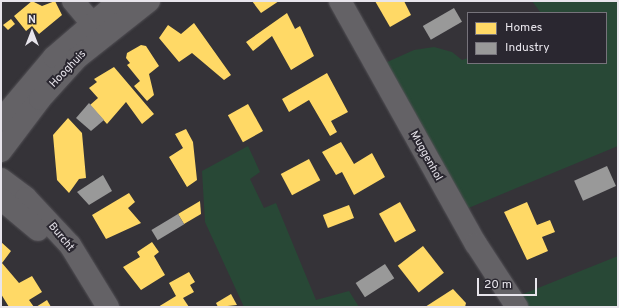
<!DOCTYPE html>
<style>
body{margin:0}
#map{position:relative;width:619px;height:308px;overflow:hidden;background:#353338;font-family:Overpass,sans-serif}
div>[style]{position:absolute}
.green>*{inset:0;background:#284836}
.homes>*{inset:0;background:#ffd966;transform-origin:0 0}
.industry>*{inset:0;background:#999;transform-origin:0 0}
.roads{filter:drop-shadow(0 0 1px #525055) drop-shadow(0 0 1px #525055)}
.minor>*{height:22px;margin:-11px;padding:0 11px;transform-origin:11px;border-radius:11px;background:#646266}
span{translate:-50% -50%;white-space:nowrap;text-align:center;line-height:1.15;-webkit-text-stroke:4px #2a2730;paint-order:stroke}
.street-label{font-size:11px;color:#e8e5ec}
.frame{position:absolute;inset:0;border:2px solid #e8e5ec;pointer-events:none}
.legend{position:absolute;left:467px;top:12px;width:140px;height:52px;box-sizing:border-box;background:#2a2730;border:1px solid #76737b;margin:0;padding:5px 7px;list-style:none;font-size:12px;color:#e8e5ec}
.legend li{display:flex;align-items:center;gap:8px;height:20px}
.legend b{width:20px;border:1px solid #76737b}
.north{position:absolute;left:12px;top:12px;width:40px;height:40px;-webkit-text-stroke:3px #2a2730;paint-order:stroke;rotate:0deg;font-size:11px;font-weight:700;line-height:16px;text-align:center;color:#e8e5ec}
.north::after{content:'';display:block;margin:auto;width:14px;height:18px;background:#e8e5ec;clip-path:polygon(50% 0,100% 100%,50% 72%,0 100%)}
.scale{position:absolute;left:477px;top:278px;width:60px;height:18px;box-sizing:border-box;border:2px solid #e8e5ec;border-top:0;padding-left:5px;font-size:12px;line-height:14px;white-space:nowrap;color:#e8e5ec;-webkit-text-stroke:3px #2a2730;paint-order:stroke}
</style>
<div id="map">
<div class="green">
<div style="clip-path:polygon(532px 1px,618px 1px,618px 146px,466px 209px,385px 63px,414px 50px,434px 47px,452px 52px,462px 60px,468px 58px,468px 63px,606px 63px,606px 13px,541px 13px)"></div>
<div style="clip-path:polygon(248px 146px,260px 172px,250px 179px,264px 208px,276px 203px,316px 300px,349px 291px,359px 307px,244px 307px,205px 222px,202px 171px)"></div>
<div style="clip-path:polygon(618px 256px,618px 307px,526px 307px,518px 296px)"></div>
</div>
<div class="homes">
<div style="clip-path:polygon(32px 1px,42px 6px,55px 1px,62px 15px,39px 34px,32px 26px,26px 31px,14px 16px)"></div>
<div style="clip-path:polygon(252px 1px,279px 1px,261px 13px)"></div>
<div style="clip-path:polygon(375px 1px,404px 1px,411px 15px,390px 27px)"></div>
<div style="clip-path:polygon(287px 13px,295px 29px,300px 26px,314px 56px,291px 70px,272px 36px,253px 51px,246px 42px)"></div>
<div style="clip-path:polygon(11px 19px,15px 24px,8px 30px,3px 25px)"></div>
<div style="clip-path:polygon(194px 23px,231px 75px,224px 80px,192px 53px,179px 62px,159px 38px,168px 25px,181px 34px)"></div>
<div style="clip-path:polygon(141px 45px,146px 46px,159px 66px,149px 74px,154px 95px,147px 101px,134px 86px,140px 81px,127px 65px,130px 63px,126px 58px,127px 53px)"></div>
<div style="clip-path:polygon(114px 67px,154px 114px,142px 124px,126px 102px,107px 124px,90px 105px,98px 98px,89px 88px,97px 82px,94px 79px)"></div>
<div style="clip-path:polygon(327px 73px,348px 112px,331px 121px,337px 132px,330px 136px,309px 100px,289px 112px,282px 99px)"></div>
<div style="left:248px;top:104px;width:31px;height:23px;rotate:61deg"></div>
<div style="clip-path:polygon(68px 118px,82px 133px,86px 178px,79px 179px,69px 193px,57px 180px,53px 135px)"></div>
<div style="clip-path:polygon(186px 129px,193px 142px,197px 180px,187px 187px,169px 157px,183px 148px,175px 134px)"></div>
<div style="clip-path:polygon(341px 142px,354px 164px,372px 153px,385px 177px,354px 195px,342px 172px,336px 175px,322px 152px)"></div>
<div style="left:309px;top:159px;width:24px;height:32px;rotate:62deg"></div>
<div style="clip-path:polygon(129px 193px,135px 202px,128px 208px,141px 223px,106px 239px,92px 215px)"></div>
<div style="clip-path:polygon(200px 201px,201px 214px,184px 224px,178px 214px)"></div>
<div style="left:400px;top:202px;width:33px;height:24px;rotate:61deg"></div>
<div style="clip-path:polygon(527px 202px,537px 225px,550px 220px,555px 232px,542px 237px,548px 251px,527px 260px,504px 212px)"></div>
<div style="left:349px;top:205px;width:14px;height:28px;rotate:69deg"></div>
<div style="clip-path:polygon(1px 242px,11px 251px,2px 263px,19px 283px,32px 276px,42px 292px,29px 300px,34px 307px,9px 307px,1px 294px)"></div>
<div style="clip-path:polygon(152px 242px,159px 252px,154px 256px,165px 275px,141px 290px,123px 267px,140px 257px,137px 252px)"></div>
<div style="left:423px;top:246px;width:34px;height:32px;rotate:52deg"></div>
<div style="clip-path:polygon(189px 272px,195px 282px,190px 285px,194px 292px,183px 298px,189px 307px,158px 307px,176px 296px,169px 283px)"></div>
<div style="clip-path:polygon(453px 289px,466px 303px,465px 307px,425px 307px)"></div>
<div style="clip-path:polygon(231px 294px,237px 305px,218px 307px,216px 303px)"></div>
<div style="clip-path:polygon(47px 300px,51px 307px,36px 307px)"></div>
</div>
<div class="industry">
<div style="left:454px;top:8px;width:16px;height:36px;rotate:60deg"></div>
<div style="clip-path:polygon(89px 103px,104px 120px,91px 131px,76px 118px)"></div>
<div style="left:607px;top:166px;width:22px;height:36px;rotate:66deg"></div>
<div style="clip-path:polygon(103px 175px,112px 191px,89px 205px,77px 192px)"></div>
<div style="left:178px;top:214px;width:12px;height:31px;rotate:59deg"></div>
<div style="left:385px;top:264px;width:17px;height:35px;rotate:57deg"></div>
</div>
<div class="roads">
<div class="minor">
<div style="left:73px;top:1px;width:43px;rotate:49.7deg"></div>
<div style="left:340px;top:1px;width:278px;rotate:60.8deg"></div>
<div style="left:476px;top:244px;width:75px;rotate:56.9deg"></div>
<div style="left:1px;top:120px;width:82px;rotate:-49.9deg"></div>
<div style="left:54px;top:57px;width:86px;rotate:-40.7deg"></div>
<div style="left:1px;top:151px;width:65px;rotate:-53.1deg"></div>
<div style="left:40px;top:99px;width:55px;rotate:-47.9deg"></div>
<div style="left:77px;top:58px;width:92px;rotate:-38.4deg"></div>
<div style="left:1px;top:179px;width:31px;rotate:37deg"></div>
<div style="left:26px;top:198px;width:64px;rotate:46.9deg"></div>
<div style="left:70px;top:245px;width:73px;rotate:58.5deg"></div>
<div style="left:1px;top:199px;width:48px;rotate:40deg"></div>
</div>
</div>
<div class="street-label">
<span style="left:68px;top:69px;rotate:-46deg">Hooghuis</span>
<span style="left:426px;top:156px;rotate:61deg">Muggenhol</span>
<span style="left:61px;top:237px;rotate:50deg">Burcht</span>
</div>
<div class="frame"></div>
<ul class="legend">
<li><b style="height:11px;background:#ffd966"></b>Homes</li>
<li><b style="height:11px;background:#999"></b>Industry</li>
</ul>
<div class="north">N</div>
<div class="scale">20 m</div>
</div>
